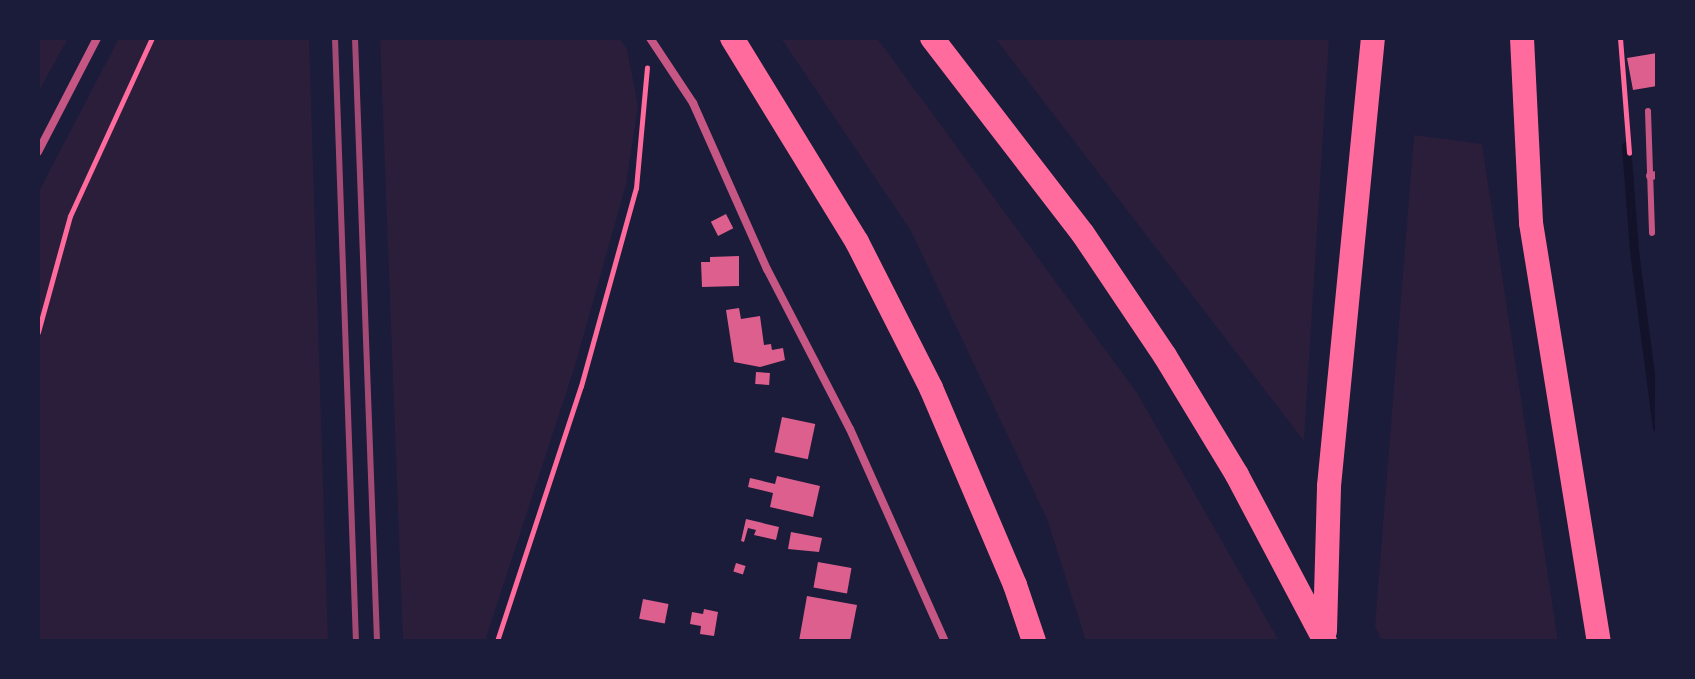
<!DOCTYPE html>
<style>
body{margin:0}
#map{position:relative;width:1695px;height:679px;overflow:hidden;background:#1b1b3a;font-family:Overpass,sans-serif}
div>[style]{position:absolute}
.green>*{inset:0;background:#2a1e3b}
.stream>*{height:9px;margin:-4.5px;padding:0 4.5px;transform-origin:4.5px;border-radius:4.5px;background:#12122b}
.building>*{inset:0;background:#dd5f8e;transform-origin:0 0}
.path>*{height:5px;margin:-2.5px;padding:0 2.5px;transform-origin:2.5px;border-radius:2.5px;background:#ff6b9d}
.service>*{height:6px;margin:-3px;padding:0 3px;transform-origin:3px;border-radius:3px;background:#c65784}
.minor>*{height:8px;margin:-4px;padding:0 4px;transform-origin:4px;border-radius:4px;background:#c65784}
.motorway>*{height:24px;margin:-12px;padding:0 12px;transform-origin:12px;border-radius:12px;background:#ff6b9d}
.rail>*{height:6px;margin:-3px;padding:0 3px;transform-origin:3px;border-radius:3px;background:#a44b75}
span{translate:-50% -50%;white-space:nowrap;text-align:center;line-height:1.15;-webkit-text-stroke:8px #1b1b3a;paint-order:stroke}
.frame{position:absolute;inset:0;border:40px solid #1b1b3a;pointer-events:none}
</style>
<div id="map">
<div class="green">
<div style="clip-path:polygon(38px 38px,68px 38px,38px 93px)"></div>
<div style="clip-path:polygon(119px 38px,309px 38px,328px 641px,38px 641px,38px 193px)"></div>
<div style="clip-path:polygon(380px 38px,619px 38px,627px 49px,638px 106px,626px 185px,574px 369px,485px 641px,403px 641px)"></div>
<div style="clip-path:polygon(781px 38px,877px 38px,1137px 393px,1279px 641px,1086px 641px,1047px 519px,911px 231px)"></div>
<div style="clip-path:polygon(995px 38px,1329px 38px,1304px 441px)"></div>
<div style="clip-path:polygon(1414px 135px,1482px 144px,1558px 641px,1382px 641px,1375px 626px)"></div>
</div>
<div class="stream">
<div style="left:1626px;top:146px;width:105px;rotate:85.6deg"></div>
<div style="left:1634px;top:251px;width:178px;rotate:82.6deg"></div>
</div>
<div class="building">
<div style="clip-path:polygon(1657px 53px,1657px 86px,1633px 90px,1627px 58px)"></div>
<div style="left:726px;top:214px;width:16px;height:17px;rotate:63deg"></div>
<div style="clip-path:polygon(739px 256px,739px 286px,702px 287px,701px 262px,710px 262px,710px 257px)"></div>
<div style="clip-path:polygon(739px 308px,741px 319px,760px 316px,764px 345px,771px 344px,772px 350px,783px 348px,785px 360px,760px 367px,734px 362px,726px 310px)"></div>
<div style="left:756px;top:372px;width:14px;height:12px;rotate:4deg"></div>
<div style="left:782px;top:417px;width:34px;height:36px;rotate:12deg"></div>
<div style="clip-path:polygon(777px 476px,820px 486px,813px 517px,770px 507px,773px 493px,748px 487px,750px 478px,775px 484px)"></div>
<div style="clip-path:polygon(746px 519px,779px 527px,776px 540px,754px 535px,756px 530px,748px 528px,744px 542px,741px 541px)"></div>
<div style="clip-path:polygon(791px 532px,822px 538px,819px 552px,788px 549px)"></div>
<div style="left:818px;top:562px;width:34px;height:26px;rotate:10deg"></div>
<div style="left:736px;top:563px;width:10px;height:9px;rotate:17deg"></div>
<div style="clip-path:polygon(807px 596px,857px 605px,850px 641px,799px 641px)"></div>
<div style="left:643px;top:599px;width:26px;height:20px;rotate:11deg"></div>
<div style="clip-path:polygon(704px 609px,718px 612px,714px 636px,700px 634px,701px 626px,690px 624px,692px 612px,703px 614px)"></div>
</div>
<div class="path">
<div style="left:1620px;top:38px;width:115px;rotate:85.5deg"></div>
<div style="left:38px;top:332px;width:120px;rotate:-74.6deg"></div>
<div style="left:70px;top:216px;width:196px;rotate:-65.3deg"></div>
<div style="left:497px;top:641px;width:268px;rotate:-71.8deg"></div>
<div style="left:581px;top:386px;width:205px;rotate:-74.5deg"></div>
<div style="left:636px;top:188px;width:121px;rotate:-84.8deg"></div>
</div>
<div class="service">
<div style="left:1648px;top:111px;width:122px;rotate:88.1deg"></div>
</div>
<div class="minor">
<div style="left:650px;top:38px;width:78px;rotate:56.5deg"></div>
<div style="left:693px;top:103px;width:182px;rotate:66deg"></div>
<div style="left:767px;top:269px;width:180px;rotate:62.6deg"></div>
<div style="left:850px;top:429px;width:232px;rotate:65.9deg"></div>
<div style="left:38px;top:152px;width:128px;rotate:-62.6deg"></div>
<div style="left:1650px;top:176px;width:7px;rotate:-8deg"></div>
</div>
<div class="motorway">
<div style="left:732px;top:38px;width:239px;rotate:58.5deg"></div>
<div style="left:857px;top:242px;width:164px;rotate:63.1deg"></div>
<div style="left:931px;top:388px;width:214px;rotate:66.9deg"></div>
<div style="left:1015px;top:585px;width:59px;rotate:71.3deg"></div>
<div style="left:932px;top:38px;width:247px;rotate:52.4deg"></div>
<div style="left:1083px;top:234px;width:147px;rotate:56.1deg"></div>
<div style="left:1165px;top:356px;width:139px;rotate:58.8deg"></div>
<div style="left:1237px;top:475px;width:188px;rotate:62.1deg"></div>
<div style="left:1522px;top:38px;width:185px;rotate:87.2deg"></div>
<div style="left:1531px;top:223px;width:423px;rotate:80.8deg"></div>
<div style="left:1325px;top:631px;width:145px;rotate:-88.4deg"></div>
<div style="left:1329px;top:486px;width:450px;rotate:-84.4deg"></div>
</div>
<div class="rail">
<div style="left:335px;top:38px;width:603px;rotate:88.01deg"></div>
<div style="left:355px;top:38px;width:603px;rotate:87.91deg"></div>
</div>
<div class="frame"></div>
</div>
